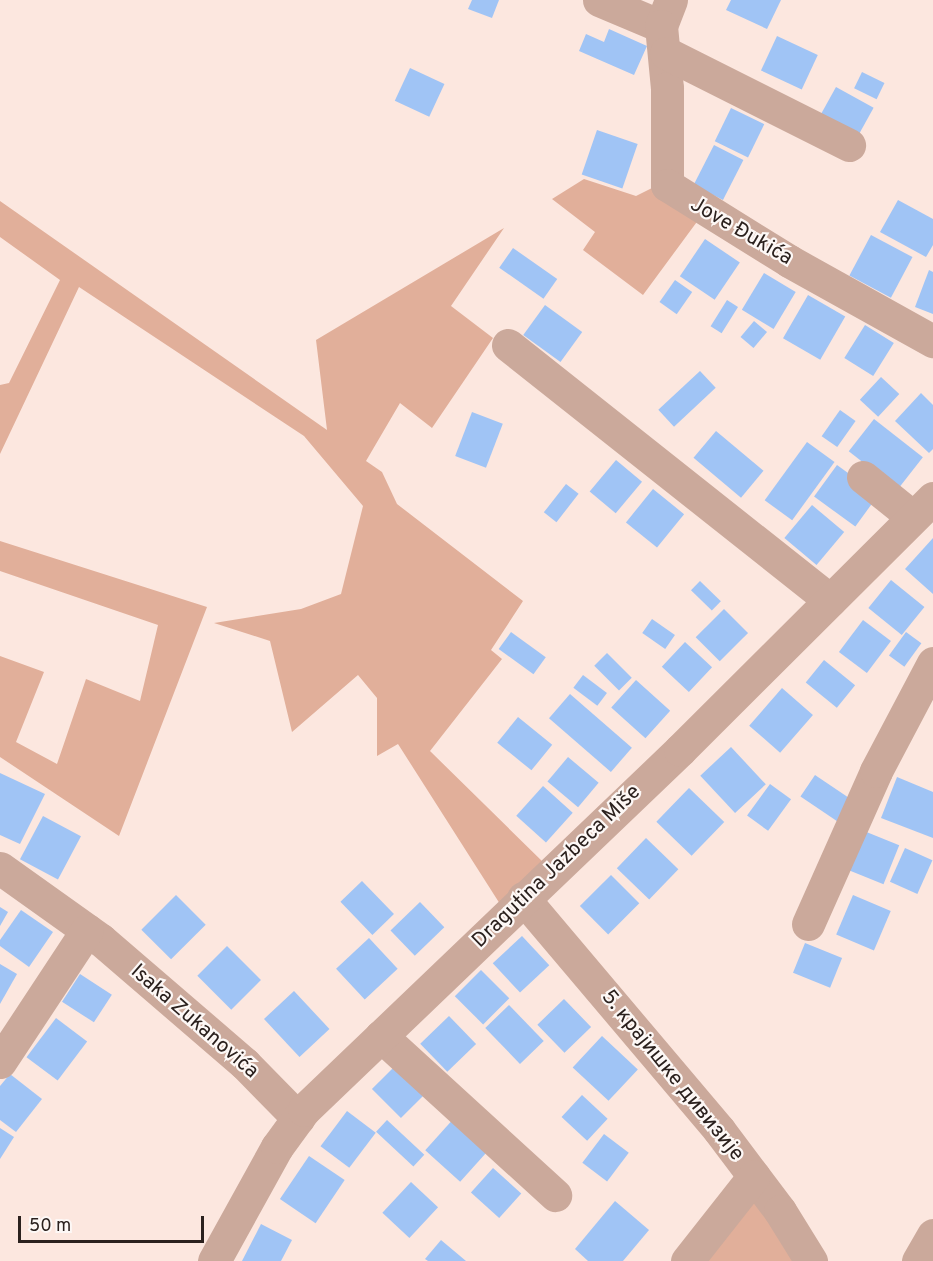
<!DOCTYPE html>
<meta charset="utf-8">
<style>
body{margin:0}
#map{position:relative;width:933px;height:1261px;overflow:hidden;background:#fce7df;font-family:Overpass,sans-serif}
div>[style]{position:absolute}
.green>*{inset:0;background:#e1af9a}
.building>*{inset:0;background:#a0c4f5;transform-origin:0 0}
.minor>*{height:33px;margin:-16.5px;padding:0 16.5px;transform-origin:16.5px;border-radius:16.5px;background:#cba99b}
span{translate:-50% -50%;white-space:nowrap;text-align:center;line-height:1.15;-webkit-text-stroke:4.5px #fdf8f6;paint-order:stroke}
.street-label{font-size:21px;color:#2b211e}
.scale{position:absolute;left:18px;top:1216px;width:186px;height:27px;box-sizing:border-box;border:3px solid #2b211e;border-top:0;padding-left:8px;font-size:18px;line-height:21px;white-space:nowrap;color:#2b211e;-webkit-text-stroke:4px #fdf8f6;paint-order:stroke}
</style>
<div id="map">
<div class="green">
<div style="clip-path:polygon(584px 179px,636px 196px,656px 186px,699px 219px,643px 295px,583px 250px,595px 232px,552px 199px)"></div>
<div style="clip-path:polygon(0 201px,327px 430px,316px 340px,504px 228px,451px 306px,493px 338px,432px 428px,400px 403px,366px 461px,382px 472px,397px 504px,523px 601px,491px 650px,502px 659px,430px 751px,545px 864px,500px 904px,398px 744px,377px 756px,377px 698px,358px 675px,292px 732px,270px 641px,214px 623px,301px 609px,341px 594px,363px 506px,304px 436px,79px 287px,0 454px,0 385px,9px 383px,60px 280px,0 237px)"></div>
<div style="clip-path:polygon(0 541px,207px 607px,119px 836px,0 757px,0 656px,44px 672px,16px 742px,57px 764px,86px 679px,140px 701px,158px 625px,0 571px)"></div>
<div style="clip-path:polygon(760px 1186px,804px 1261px,703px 1261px)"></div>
</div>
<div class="building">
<div style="clip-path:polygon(472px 0,499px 0,492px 18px,468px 9px)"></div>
<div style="clip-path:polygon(731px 0,781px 0,767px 29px,726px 10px)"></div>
<div style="clip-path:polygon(609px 29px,647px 46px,634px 75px,579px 51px,586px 34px,604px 42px)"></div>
<div style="left:777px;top:36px;width:45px;height:38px;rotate:25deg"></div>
<div style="left:410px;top:68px;width:38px;height:36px;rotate:25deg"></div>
<div style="left:862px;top:72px;width:25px;height:18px;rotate:26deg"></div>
<div style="left:836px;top:87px;width:43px;height:34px;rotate:29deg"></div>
<div style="left:731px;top:108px;width:37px;height:37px;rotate:26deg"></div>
<div style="left:597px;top:130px;width:43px;height:47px;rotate:19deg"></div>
<div style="left:714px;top:145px;width:33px;height:45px;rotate:27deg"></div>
<div style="clip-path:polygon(898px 200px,933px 219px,933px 245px,926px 257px,880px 232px)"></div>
<div style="left:871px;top:235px;width:47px;height:46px;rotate:28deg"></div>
<div style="left:705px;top:239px;width:42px;height:45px;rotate:34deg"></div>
<div style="left:513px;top:248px;width:54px;height:24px;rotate:35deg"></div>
<div style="clip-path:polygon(929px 270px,933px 272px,933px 314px,915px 307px)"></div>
<div style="left:764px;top:273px;width:37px;height:43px;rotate:31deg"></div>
<div style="left:675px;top:280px;width:21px;height:27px;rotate:35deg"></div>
<div style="left:808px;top:295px;width:43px;height:50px;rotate:30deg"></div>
<div style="left:727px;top:300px;width:13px;height:31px;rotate:32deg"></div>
<div style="left:545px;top:305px;width:46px;height:37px;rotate:36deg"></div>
<div style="left:754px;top:321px;width:17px;height:21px;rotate:40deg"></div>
<div style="left:865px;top:325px;width:34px;height:39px;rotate:32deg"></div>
<div style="left:700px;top:371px;width:23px;height:57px;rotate:47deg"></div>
<div style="left:881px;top:377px;width:25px;height:31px;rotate:43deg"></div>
<div style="clip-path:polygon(921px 393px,933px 405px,933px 449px,929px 453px,895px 421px)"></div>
<div style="left:840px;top:410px;width:19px;height:32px;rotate:35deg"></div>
<div style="left:472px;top:412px;width:33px;height:47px;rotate:21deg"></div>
<div style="left:874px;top:419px;width:62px;height:41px;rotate:38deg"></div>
<div style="left:716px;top:431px;width:62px;height:35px;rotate:40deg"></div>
<div style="left:807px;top:442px;width:34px;height:72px;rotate:36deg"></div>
<div style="left:616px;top:460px;width:34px;height:41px;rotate:40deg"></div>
<div style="left:837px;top:465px;width:51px;height:39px;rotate:36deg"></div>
<div style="left:566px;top:484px;width:16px;height:36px;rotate:38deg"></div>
<div style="left:653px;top:489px;width:40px;height:43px;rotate:39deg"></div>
<div style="left:812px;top:505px;width:42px;height:43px;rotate:40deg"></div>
<div style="clip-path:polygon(933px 538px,933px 594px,905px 569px)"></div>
<div style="left:891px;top:580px;width:43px;height:36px;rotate:39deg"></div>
<div style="left:700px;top:581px;width:29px;height:13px;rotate:44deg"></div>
<div style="left:724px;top:609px;width:34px;height:40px;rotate:45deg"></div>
<div style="left:652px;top:619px;width:28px;height:17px;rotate:35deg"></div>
<div style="left:863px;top:620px;width:35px;height:40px;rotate:37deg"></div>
<div style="left:511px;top:632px;width:43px;height:21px;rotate:36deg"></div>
<div style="left:906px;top:632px;width:19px;height:29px;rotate:36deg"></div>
<div style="left:685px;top:642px;width:37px;height:34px;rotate:43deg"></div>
<div style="left:607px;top:653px;width:35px;height:18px;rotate:45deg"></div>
<div style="left:824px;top:660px;width:40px;height:29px;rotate:39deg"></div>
<div style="left:583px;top:675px;width:30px;height:16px;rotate:37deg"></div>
<div style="left:636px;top:680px;width:46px;height:37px;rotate:42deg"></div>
<div style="left:782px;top:688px;width:41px;height:50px;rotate:41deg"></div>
<div style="left:570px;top:694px;width:82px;height:32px;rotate:41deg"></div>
<div style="left:518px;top:717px;width:44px;height:33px;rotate:39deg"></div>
<div style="left:731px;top:747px;width:51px;height:42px;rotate:47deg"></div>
<div style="left:568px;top:757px;width:40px;height:32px;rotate:40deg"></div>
<div style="clip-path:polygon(0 773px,45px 794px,20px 844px,0 835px)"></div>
<div style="left:815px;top:775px;width:47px;height:26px;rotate:34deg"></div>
<div style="clip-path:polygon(897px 777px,933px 792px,933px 838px,881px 818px)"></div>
<div style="left:770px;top:784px;width:26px;height:39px;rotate:36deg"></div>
<div style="left:543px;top:786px;width:40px;height:40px;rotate:42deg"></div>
<div style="left:689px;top:788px;width:49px;height:47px;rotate:44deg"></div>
<div style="left:43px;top:816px;width:43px;height:49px;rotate:28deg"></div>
<div style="left:864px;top:831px;width:38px;height:42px;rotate:22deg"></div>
<div style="left:646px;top:838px;width:45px;height:42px;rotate:44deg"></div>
<div style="left:905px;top:848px;width:30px;height:37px;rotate:24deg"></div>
<div style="left:611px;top:875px;width:40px;height:44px;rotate:45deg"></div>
<div style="left:362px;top:881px;width:46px;height:30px;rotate:46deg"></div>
<div style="left:176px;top:895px;width:42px;height:49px;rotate:45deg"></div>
<div style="left:853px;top:895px;width:41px;height:43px;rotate:23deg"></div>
<div style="left:420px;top:902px;width:35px;height:41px;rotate:46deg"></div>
<div style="clip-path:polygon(0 907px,8px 912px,0 926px)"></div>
<div style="clip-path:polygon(21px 910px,53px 932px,29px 967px,0 946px,0 940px)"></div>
<div style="left:522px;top:936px;width:40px;height:40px;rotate:47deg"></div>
<div style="left:369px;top:938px;width:42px;height:45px;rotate:47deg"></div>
<div style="left:805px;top:943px;width:40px;height:32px;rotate:22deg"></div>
<div style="left:227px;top:946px;width:48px;height:42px;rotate:45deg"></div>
<div style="clip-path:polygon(0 964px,17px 974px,0 1004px)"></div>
<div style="left:481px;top:970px;width:40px;height:37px;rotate:45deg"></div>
<div style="left:80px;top:974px;width:38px;height:33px;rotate:33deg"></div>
<div style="left:294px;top:991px;width:52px;height:41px;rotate:47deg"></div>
<div style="left:564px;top:999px;width:39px;height:37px;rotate:46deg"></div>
<div style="left:509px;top:1005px;width:50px;height:33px;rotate:46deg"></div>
<div style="left:449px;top:1016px;width:39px;height:40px;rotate:46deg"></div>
<div style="left:56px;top:1018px;width:39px;height:49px;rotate:37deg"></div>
<div style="left:602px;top:1036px;width:49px;height:43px;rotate:43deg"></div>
<div style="left:396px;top:1065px;width:41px;height:34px;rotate:45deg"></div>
<div style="clip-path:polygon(10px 1074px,42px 1099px,16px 1132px,0 1120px,0 1086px)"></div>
<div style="left:582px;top:1095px;width:35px;height:30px;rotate:43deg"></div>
<div style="left:347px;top:1111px;width:36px;height:44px;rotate:37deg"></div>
<div style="left:456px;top:1116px;width:47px;height:46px;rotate:42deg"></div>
<div style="left:387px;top:1120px;width:51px;height:16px;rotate:43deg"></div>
<div style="clip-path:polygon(0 1128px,14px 1137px,0 1159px)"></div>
<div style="left:604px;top:1134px;width:31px;height:36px;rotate:37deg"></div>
<div style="left:309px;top:1156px;width:43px;height:52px;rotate:34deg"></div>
<div style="left:493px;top:1168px;width:38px;height:33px;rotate:42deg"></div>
<div style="left:411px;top:1182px;width:37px;height:42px;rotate:43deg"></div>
<div style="clip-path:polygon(615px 1201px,649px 1230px,623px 1261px,588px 1261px,575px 1249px)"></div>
<div style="clip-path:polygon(261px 1224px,292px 1240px,281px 1261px,242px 1261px)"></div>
<div style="clip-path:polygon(441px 1240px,466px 1261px,428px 1261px,425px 1259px)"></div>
</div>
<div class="minor">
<div style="left:599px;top:0;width:67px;rotate:22.8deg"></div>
<div style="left:671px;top:0;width:28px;rotate:111deg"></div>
<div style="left:661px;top:26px;width:62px;rotate:84.5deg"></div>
<div style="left:667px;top:88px;width:97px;rotate:90deg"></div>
<div style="left:667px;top:185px;width:144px;rotate:31.9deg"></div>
<div style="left:789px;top:261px;width:165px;rotate:29.1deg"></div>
<div style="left:666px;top:53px;width:205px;rotate:26.7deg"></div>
<div style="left:508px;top:345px;width:411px;rotate:38.4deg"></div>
<div style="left:863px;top:477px;width:64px;rotate:38.7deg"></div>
<div style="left:0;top:868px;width:124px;rotate:35.5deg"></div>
<div style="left:101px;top:940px;width:190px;rotate:40.7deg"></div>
<div style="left:245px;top:1064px;width:76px;rotate:45.5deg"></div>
<div style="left:523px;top:898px;width:304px;rotate:49.8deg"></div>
<div style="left:719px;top:1130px;width:101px;rotate:53deg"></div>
<div style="left:780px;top:1211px;width:59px;rotate:58.2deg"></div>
<div style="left:808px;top:924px;width:167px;rotate:-66deg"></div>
<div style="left:876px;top:771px;width:122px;rotate:-62.2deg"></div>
<div style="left:381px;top:1036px;width:236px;rotate:42.4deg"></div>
<div style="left:0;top:1062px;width:158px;rotate:-56.6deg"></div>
<div style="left:214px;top:1261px;width:130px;rotate:-61.1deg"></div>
<div style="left:277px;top:1147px;width:46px;rotate:-53.9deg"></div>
<div style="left:304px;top:1110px;width:521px;rotate:-43.75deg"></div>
<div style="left:680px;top:750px;width:357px;rotate:-44.9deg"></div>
<div style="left:687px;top:1261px;width:108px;rotate:-51.8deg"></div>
<div style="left:918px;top:1261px;width:30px;rotate:-60deg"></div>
</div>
<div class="street-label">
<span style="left:741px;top:232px;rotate:30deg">Jove Đukića</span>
<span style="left:557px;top:867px;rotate:-44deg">Dragutina Jazbeca Miše</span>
<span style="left:194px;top:1022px;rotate:41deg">Isaka Zukanovića</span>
<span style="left:672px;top:1076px;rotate:51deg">5. крајишке дивизије</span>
</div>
<div class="scale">50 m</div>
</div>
